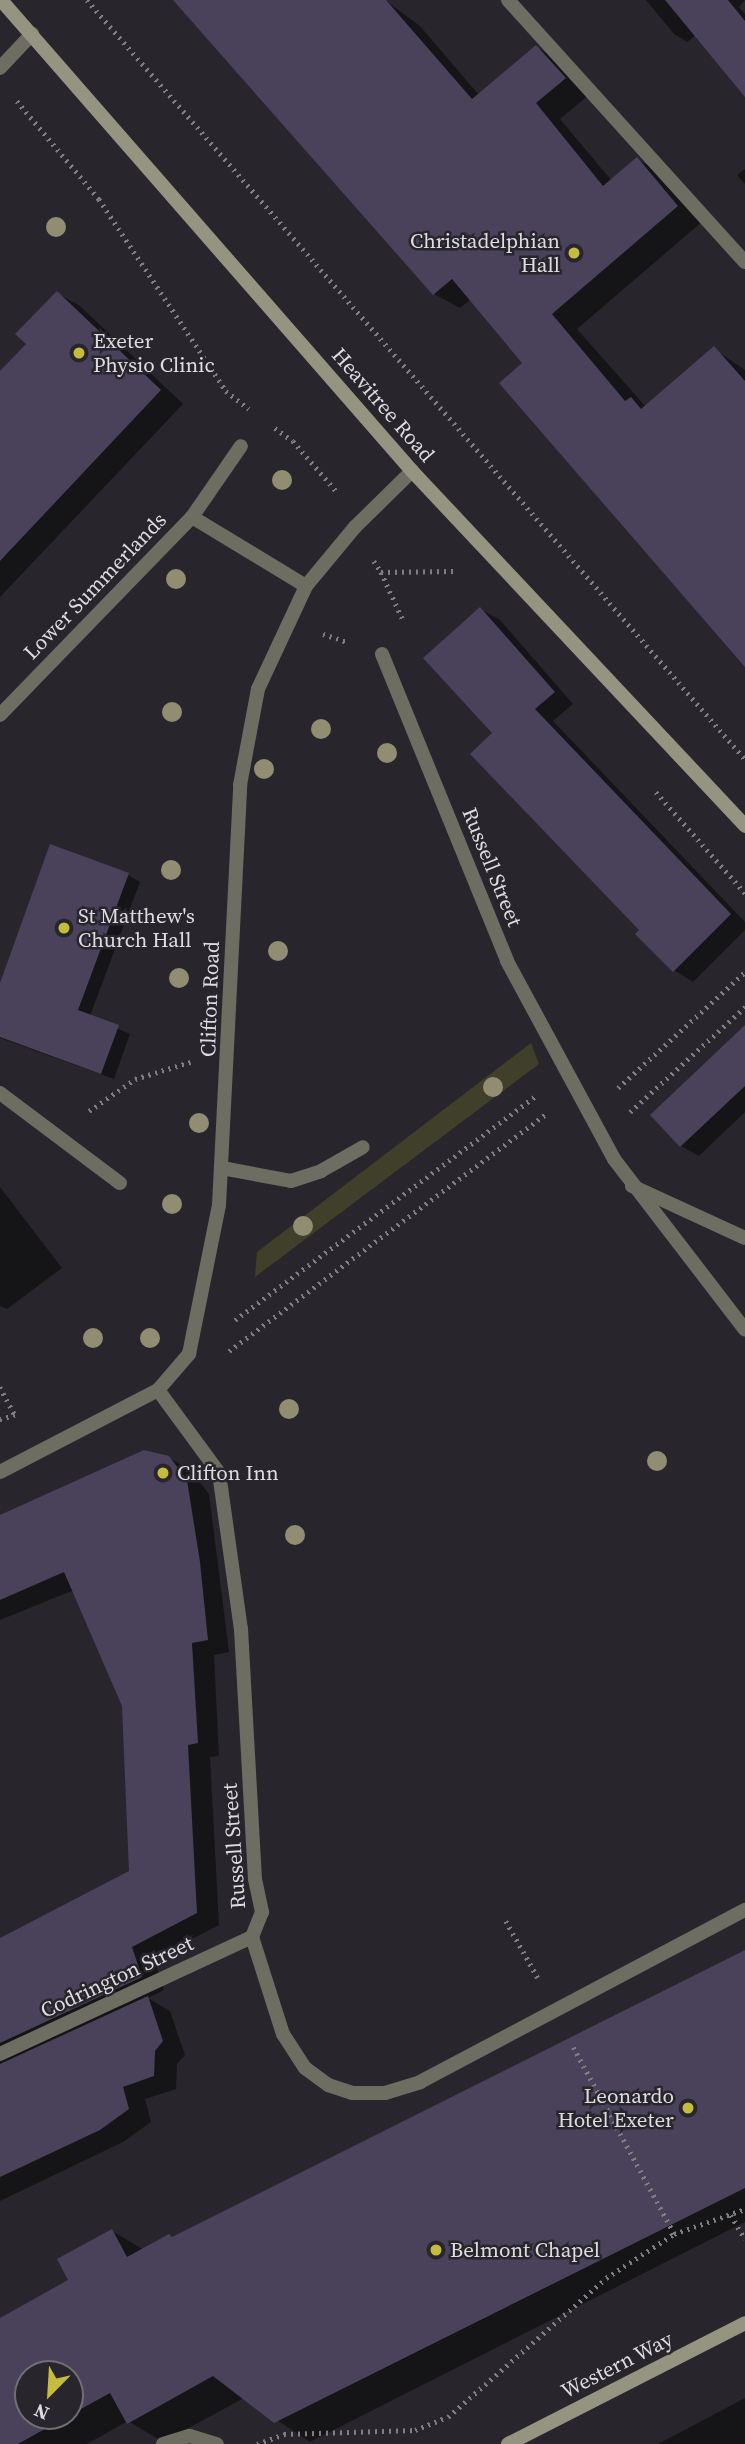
<!DOCTYPE html>
<style>
body{margin:0}
#map{position:relative;width:745px;height:2444px;overflow:hidden;background:#28262c;font-family:"Source Serif 4",serif}
div>[style]{position:absolute}
.green>*{inset:0;background:#403f2a}
.shadow>*{inset:0;background:#0007}
.building>*{inset:0;background:#4a425a}
.path>*{height:4.5px;margin-top:-2.25px;transform-origin:0;background:repeating-linear-gradient(90deg,#7f7e83 0 2px,transparent 0 7px)}
.service>*{height:14px;margin:-7px;padding:0 7px;transform-origin:7px;border-radius:7px;background:#6d6d61}
.minor>*{height:14px;margin:-7px;padding:0 7px;transform-origin:7px;border-radius:7px;background:#6d6d61}
.secondary>*{height:14px;margin:-7px;padding:0 7px;transform-origin:7px;border-radius:7px;background:#959481}
.trees>*{width:20px;height:20px;margin:-10px;border-radius:50%;background:#908d72}
.dots>*{width:19px;height:19px;translate:-50% -50%;box-sizing:border-box;border:4px solid #28262c;border-radius:50%}
span{translate:-50% -50%;white-space:nowrap;text-align:center;line-height:1.15;-webkit-text-stroke:5px #28262c;paint-order:stroke}
.poi-label{font-size:21px;color:#dddce0}
.right{translate:-100% -50%;text-align:right}
.left{translate:0 -50%;text-align:left}
.street-label{font-size:21px;color:#dddce0}
.north{position:absolute;left:14px;top:2360px;width:70px;height:70px;box-sizing:border-box;background:#28262c;border:2px solid #706f74;border-radius:50%;rotate:204deg;font-size:19px;font-weight:700;line-height:28px;text-align:center;color:#dddce0}
.north::after{content:'';display:block;margin:auto;width:24px;height:32px;background:#c5bc3d;clip-path:polygon(50% 0,100% 100%,50% 72%,0 100%)}
</style>
<div id="map">
<div class="green">
<div style="clip-path:polygon(531px 1043px,539px 1064px,255px 1277px,257px 1252px)"></div>
</div>
<div class="shadow">
<div style="clip-path:polygon(175px 0,385px 0,420px 26px,479px 95px,536px 47px,562px 62px,590px 94px,560px 119px,612px 181px,637px 159px,663px 174px,703px 221px,577px 329px,646px 407px,714px 349px,745px 370px,745px 664px,525px 363px,471px 299px,460px 308px,434px 294px)"></div>
<div style="clip-path:polygon(646px 0,745px 0,739px 7px,745px 14px,745px 94px,696px 35px,687px 42px,674px 34px)"></div>
<div style="clip-path:polygon(745px 169px,745px 184px,737px 175px)"></div>
<div style="clip-path:polygon(57px 293px,80px 306px,183px 404px,0 597px,0 373px,28px 344px)"></div>
<div style="clip-path:polygon(480px 609px,500px 620px,573px 704px,553px 721px,745px 922px,745px 930px,693px 982px,674px 970px,494px 733px)"></div>
<div style="clip-path:polygon(128px 875px,140px 882px,90px 1016px,130px 1034px,114px 1079px,0 1038px,0 988px)"></div>
<div style="clip-path:polygon(745px 1027px,745px 1112px,699px 1156px,681px 1146px)"></div>
<div style="clip-path:polygon(0 1187px,62px 1268px,7px 1309px,0 1306px)"></div>
<div style="clip-path:polygon(168px 1457px,191px 1471px,209px 1494px,229px 1652px,214px 1655px,219px 1756px,210px 1757px,219px 1925px,154px 1959px,164px 1990px,148px 1998px,170px 2011px,185px 2055px,177px 2064px,176px 2089px,145px 2099px,151px 2122px,123px 2142px,0 2201px,0 1940px,131px 1872px,124px 1705px,74px 1590px,0 1620px,0 1517px)"></div>
<div style="clip-path:polygon(evenodd,745px 1950px,745px 2222px,310px 2442px,244px 2398px,163px 2442px,128px 2421px,87px 2444px,0 2444px,0 2320px,71px 2281px,112px 2231px,144px 2250px,174px 2239px,745px 1950px,28px 2374px,70px 2374px,70px 2416px,28px 2416px,28px 2374px)"></div>
<div style="clip-path:polygon(745px 2398px,745px 2444px,658px 2444px)"></div>
</div>
<div class="building">
<div style="clip-path:polygon(173px 0,386px 0,472px 99px,536px 45px,566px 78px,536px 103px,603px 186px,637px 157px,678px 206px,552px 314px,625px 401px,631px 397px,641px 409px,714px 346px,745px 381px,745px 667px,499px 383px,522px 363px,452px 279px,433px 295px)"></div>
<div style="clip-path:polygon(665px 0,728px 0,745px 21px,745px 97px)"></div>
<div style="clip-path:polygon(57px 291px,161px 390px,0 561px,0 371px,26px 344px,15px 334px)"></div>
<div style="clip-path:polygon(480px 607px,555px 692px,535px 709px,731px 914px,673px 972px,635px 934px,639px 930px,470px 754px,492px 733px,423px 658px)"></div>
<div style="clip-path:polygon(50px 844px,129px 873px,78px 1010px,119px 1025px,101px 1074px,0 1037px,0 983px)"></div>
<div style="clip-path:polygon(745px 1025px,745px 1086px,680px 1147px,650px 1115px)"></div>
<div style="clip-path:polygon(144px 1450px,169px 1456px,187px 1480px,200px 1562px,208px 1640px,192px 1643px,198px 1743px,188px 1745px,197px 1913px,132px 1947px,142px 1977px,0 2043px,0 1938px,129px 1871px,122px 1706px,64px 1572px,0 1600px,0 1515px)"></div>
<div style="clip-path:polygon(745px 1950px,745px 2188px,274px 2423px,213px 2376px,127px 2424px,110px 2393px,70px 2415px,70px 2374px,28px 2374px,28px 2416px,68px 2416px,18px 2444px,0 2444px,0 2318px,68px 2280px,57px 2259px,112px 2229px,127px 2257px,169px 2234px,172px 2237px)"></div>
<div style="clip-path:polygon(148px 1996px,163px 2041px,155px 2051px,154px 2076px,123px 2087px,129px 2109px,100px 2130px,0 2177px,0 2064px)"></div>
</div>
<div class="path">
<div style="left:87px;top:0;width:1005px;rotate:49.08deg"></div>
<div style="left:17px;top:101px;width:128px;rotate:50.1deg"></div>
<div style="left:99px;top:199px;width:230px;rotate:56.5deg"></div>
<div style="left:226px;top:391px;width:29px;rotate:38deg"></div>
<div style="left:275px;top:428px;width:22px;rotate:36deg"></div>
<div style="left:293px;top:441px;width:67px;rotate:49.2deg"></div>
<div style="left:374px;top:561px;width:13px;rotate:58deg"></div>
<div style="left:381px;top:572px;width:73px;rotate:-0.8deg"></div>
<div style="left:381px;top:572px;width:55px;rotate:65.3deg"></div>
<div style="left:323px;top:634px;width:26px;rotate:18deg"></div>
<div style="left:656px;top:792px;width:135px;rotate:48.6deg"></div>
<div style="left:618px;top:1088px;width:172px;rotate:-42.4deg"></div>
<div style="left:89px;top:1111px;width:56px;rotate:-34.8deg"></div>
<div style="left:135px;top:1079px;width:58px;rotate:-17.2deg"></div>
<div style="left:630px;top:1112px;width:156px;rotate:-42.4deg"></div>
<div style="left:235px;top:1320px;width:377px;rotate:-36.7deg"></div>
<div style="left:229px;top:1351px;width:397px;rotate:-36.8deg"></div>
<div style="left:0;top:1387px;width:32px;rotate:62deg"></div>
<div style="left:15px;top:1415px;width:16px;rotate:162deg"></div>
<div style="left:506px;top:1921px;width:65px;rotate:60.7deg"></div>
<div style="left:731px;top:2215px;width:28px;rotate:60deg"></div>
<div style="left:674px;top:2234px;width:75px;rotate:-19.4deg"></div>
<div style="left:257px;top:2444px;width:29px;rotate:-20deg"></div>
<div style="left:284px;top:2434px;width:131px;rotate:-1.7deg"></div>
<div style="left:415px;top:2430px;width:35px;rotate:-22deg"></div>
<div style="left:448px;top:2417px;width:210px;rotate:-41.3deg"></div>
<div style="left:606px;top:2278px;width:81px;rotate:-32.9deg"></div>
<div style="left:674px;top:2234px;width:215px;rotate:-118.4deg"></div>
</div>
<div class="service">
<div style="left:508px;top:0;width:353px;rotate:47.9deg"></div>
<div style="left:0;top:1093px;width:150px;rotate:36.9deg"></div>
<div style="left:222px;top:1168px;width:70px;rotate:10.7deg"></div>
<div style="left:291px;top:1181px;width:32px;rotate:-18deg"></div>
<div style="left:321px;top:1171px;width:48px;rotate:-29.7deg"></div>
<div style="left:163px;top:2444px;width:28px;rotate:-17deg"></div>
<div style="left:190px;top:2436px;width:28px;rotate:17deg"></div>
</div>
<div class="minor">
<div style="left:0;top:68px;width:47px;rotate:-46.7deg"></div>
<div style="left:192px;top:517px;width:86px;rotate:-55.4deg"></div>
<div style="left:382px;top:654px;width:331px;rotate:67.8deg"></div>
<div style="left:507px;top:961px;width:225px;rotate:61.6deg"></div>
<div style="left:614px;top:1159px;width:215px;rotate:52.5deg"></div>
<div style="left:0;top:715px;width:276px;rotate:-45.9deg"></div>
<div style="left:192px;top:517px;width:133px;rotate:31.2deg"></div>
<div style="left:632px;top:1186px;width:124px;rotate:24.7deg"></div>
<div style="left:158px;top:1390px;width:103px;rotate:53.7deg"></div>
<div style="left:219px;top:1473px;width:158px;rotate:82deg"></div>
<div style="left:241px;top:1629px;width:250px;rotate:86.8deg"></div>
<div style="left:255px;top:1879px;width:34px;rotate:78deg"></div>
<div style="left:262px;top:1912px;width:27px;rotate:112deg"></div>
<div style="left:252px;top:1937px;width:102px;rotate:72.3deg"></div>
<div style="left:283px;top:2034px;width:40px;rotate:57.1deg"></div>
<div style="left:305px;top:2068px;width:29px;rotate:36deg"></div>
<div style="left:328px;top:2085px;width:25px;rotate:18deg"></div>
<div style="left:352px;top:2093px;width:33px"></div>
<div style="left:385px;top:2093px;width:37px;rotate:-17deg"></div>
<div style="left:420px;top:2082px;width:368px;rotate:-27.9deg"></div>
<div style="left:0;top:1472px;width:178px;rotate:-27.4deg"></div>
<div style="left:158px;top:1390px;width:48px;rotate:-49.3deg"></div>
<div style="left:189px;top:1354px;width:152px;rotate:-78.6deg"></div>
<div style="left:219px;top:1205px;width:421px;rotate:-87.1deg"></div>
<div style="left:240px;top:785px;width:98px;rotate:-79.4deg"></div>
<div style="left:258px;top:689px;width:114px;rotate:-65deg"></div>
<div style="left:306px;top:586px;width:77px;rotate:-50.3deg"></div>
<div style="left:355px;top:527px;width:80px;rotate:-44.5deg"></div>
<div style="left:0;top:2054px;width:278px;rotate:-24.9deg"></div>
</div>
<div class="secondary">
<div style="left:1px;top:0;width:625px;rotate:48.89deg"></div>
<div style="left:412px;top:471px;width:487px;rotate:46.8deg"></div>
<div style="left:508px;top:2444px;width:266px;rotate:-27deg"></div>
</div>
<div class="trees">
<div style="left:56px;top:227px"></div>
<div style="left:282px;top:480px"></div>
<div style="left:176px;top:579px"></div>
<div style="left:172px;top:712px"></div>
<div style="left:321px;top:729px"></div>
<div style="left:387px;top:753px"></div>
<div style="left:264px;top:769px"></div>
<div style="left:171px;top:870px"></div>
<div style="left:278px;top:951px"></div>
<div style="left:179px;top:978px"></div>
<div style="left:493px;top:1087px"></div>
<div style="left:199px;top:1123px"></div>
<div style="left:172px;top:1204px"></div>
<div style="left:303px;top:1226px"></div>
<div style="left:93px;top:1338px"></div>
<div style="left:150px;top:1338px"></div>
<div style="left:289px;top:1409px"></div>
<div style="left:657px;top:1461px"></div>
<div style="left:295px;top:1535px"></div>
</div>
<div class="dots">
<div style="left:574px;top:253px;background:#c5bc3d"></div>
<div style="left:79px;top:353px;background:#c5bc3d"></div>
<div style="left:64px;top:928px;background:#c5bc3d"></div>
<div style="left:163px;top:1473px;background:#c5bc3d"></div>
<div style="left:688px;top:2108px;background:#c5bc3d"></div>
<div style="left:436px;top:2250px;background:#c5bc3d"></div>
</div>
<div class="poi-label">
<span class="right" style="left:560px;top:253px">Christadelphian<br>Hall</span>
<span class="left" style="left:93px;top:353px">Exeter<br>Physio Clinic</span>
<span class="left" style="left:78px;top:928px">St Matthew's<br>Church Hall</span>
<span class="left" style="left:177px;top:1473px">Clifton Inn</span>
<span class="right" style="left:674px;top:2108px">Leonardo<br>Hotel Exeter</span>
<span class="left" style="left:450px;top:2250px">Belmont Chapel</span>
</div>
<div class="street-label">
<span style="left:383px;top:405px;rotate:49deg">Heavitree Road</span>
<span style="left:95px;top:586px;rotate:-46deg">Lower Summerlands</span>
<span style="left:492px;top:867px;rotate:68deg">Russell Street</span>
<span style="left:210px;top:999px;rotate:-88deg">Clifton Road</span>
<span style="left:234px;top:1846px;rotate:-94deg">Russell Street</span>
<span style="left:117px;top:1977px;rotate:-25deg">Codrington Street</span>
<span style="left:617px;top:2365px;rotate:-27deg">Western Way</span>
</div>
<div class="north">N</div>
</div>
